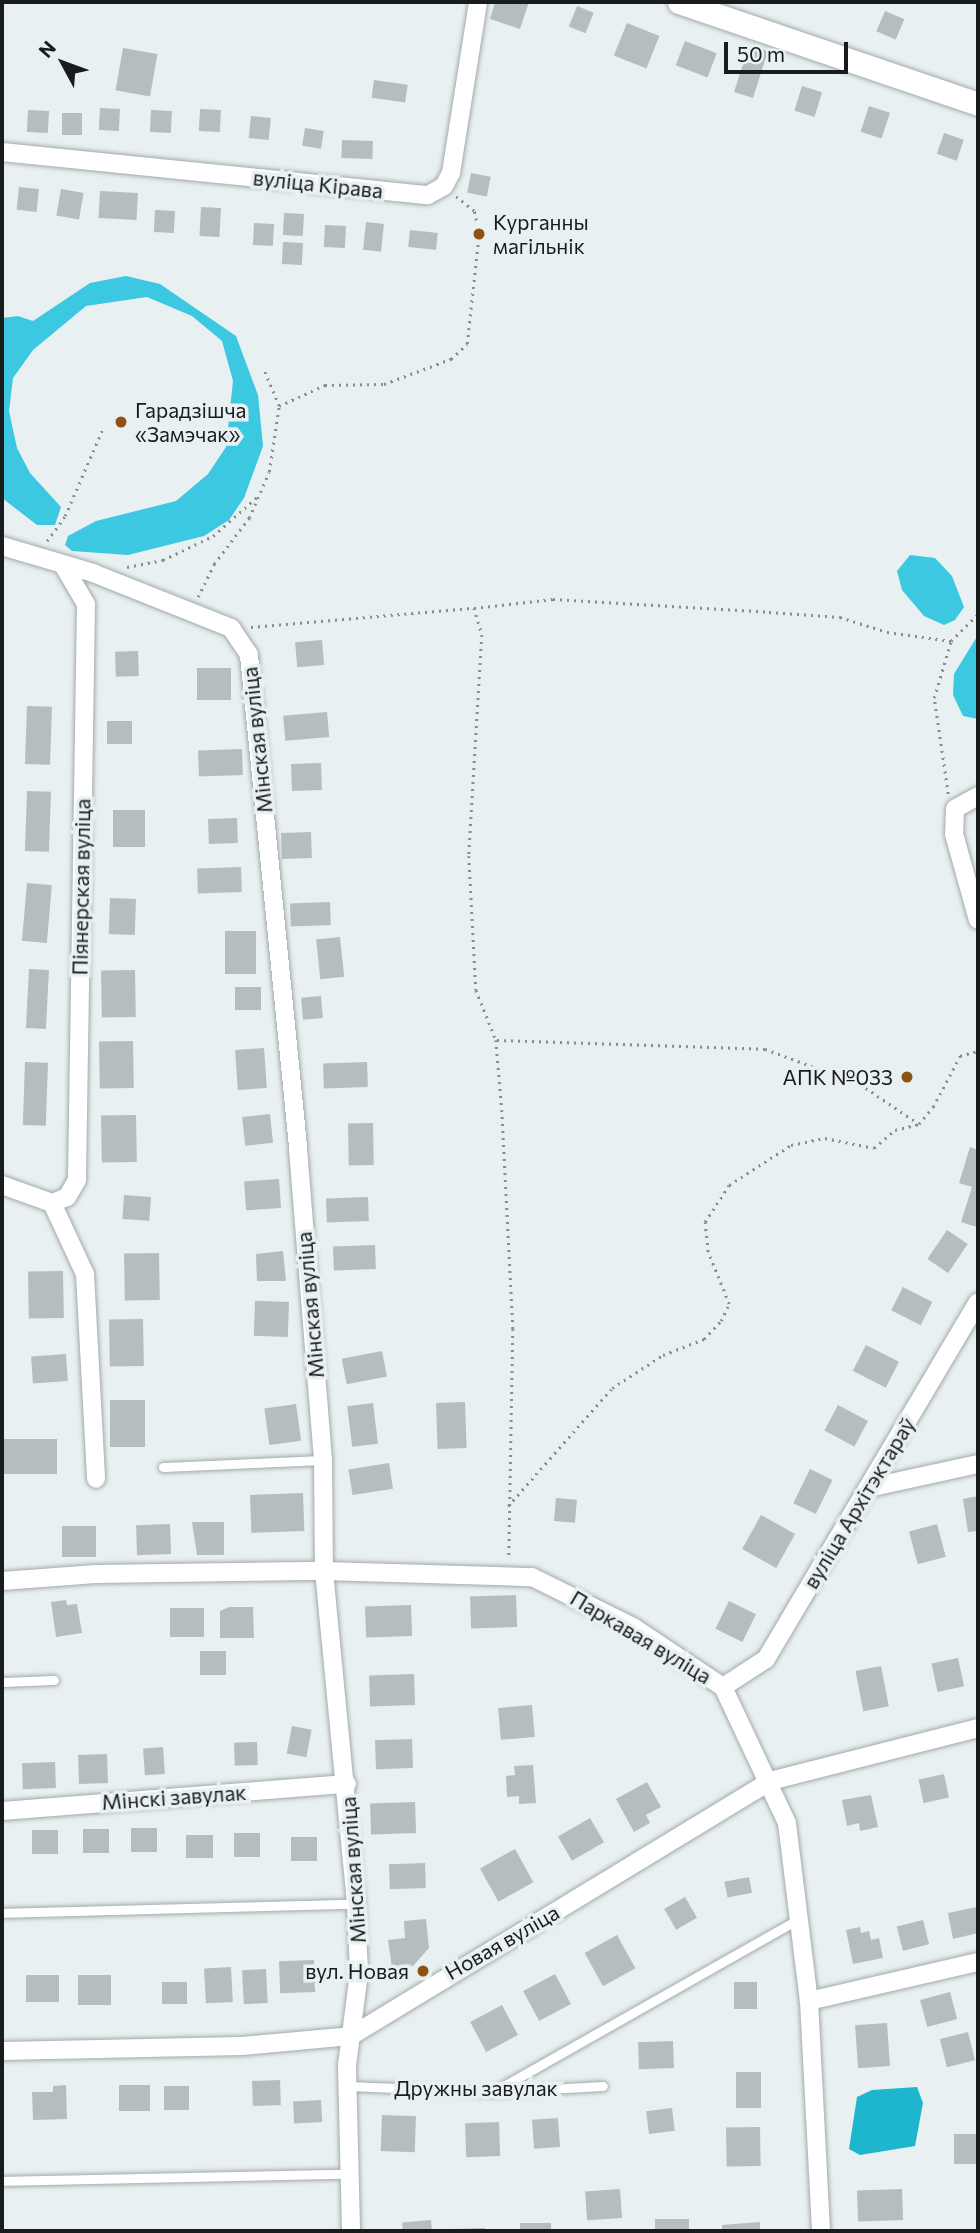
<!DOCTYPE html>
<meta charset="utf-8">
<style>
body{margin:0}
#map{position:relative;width:980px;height:2233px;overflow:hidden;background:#e8f0f2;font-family:Commissioner,sans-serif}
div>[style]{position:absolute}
.forest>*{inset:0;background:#3cc8e1}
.water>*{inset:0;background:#1db6ce}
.building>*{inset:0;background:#b6bdbf;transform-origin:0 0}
.path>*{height:2.5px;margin-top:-1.25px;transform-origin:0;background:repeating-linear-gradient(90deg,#888e8f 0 2px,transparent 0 7px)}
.roads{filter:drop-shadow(0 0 2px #a2aaac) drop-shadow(0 0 2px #a2aaac)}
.service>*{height:9px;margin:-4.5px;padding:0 4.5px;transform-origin:4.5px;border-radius:4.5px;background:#fff}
.minor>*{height:18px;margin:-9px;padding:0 9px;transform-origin:9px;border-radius:9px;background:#fff}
.tertiary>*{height:23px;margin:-11.5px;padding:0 11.5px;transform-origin:11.5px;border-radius:11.5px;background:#fff}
.dots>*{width:19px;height:19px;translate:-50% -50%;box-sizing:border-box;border:4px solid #e8f0f2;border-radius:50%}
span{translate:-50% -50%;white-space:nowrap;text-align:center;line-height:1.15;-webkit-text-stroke:7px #e8f0f2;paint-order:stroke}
.street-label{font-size:21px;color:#191c1d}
.poi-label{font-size:21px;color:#191c1d}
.left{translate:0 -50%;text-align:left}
.right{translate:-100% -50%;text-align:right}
.frame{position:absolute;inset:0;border:4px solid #191c1d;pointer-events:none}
.north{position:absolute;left:28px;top:28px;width:70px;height:70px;-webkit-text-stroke:5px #e8f0f2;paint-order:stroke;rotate:311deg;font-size:19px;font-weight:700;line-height:28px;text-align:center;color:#191c1d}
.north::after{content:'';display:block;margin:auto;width:24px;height:32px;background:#191c1d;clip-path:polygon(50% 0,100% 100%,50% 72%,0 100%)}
.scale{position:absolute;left:724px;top:42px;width:124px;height:32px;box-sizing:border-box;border:4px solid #191c1d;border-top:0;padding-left:9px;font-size:21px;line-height:24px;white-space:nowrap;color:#191c1d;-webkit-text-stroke:5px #e8f0f2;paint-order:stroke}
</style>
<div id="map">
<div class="forest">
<div style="clip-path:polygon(126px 276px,160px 284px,236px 336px,258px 395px,263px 446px,244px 498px,229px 520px,204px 536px,128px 555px,72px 551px,65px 545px,68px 536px,96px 521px,176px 501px,208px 474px,226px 447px,233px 381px,222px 341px,192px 316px,147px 297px,86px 306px,33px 350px,13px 378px,9px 411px,17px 448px,30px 473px,61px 507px,55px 525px,37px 525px,2px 498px,2px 318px,18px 316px,33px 321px,90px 283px)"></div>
<div style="clip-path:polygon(910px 555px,935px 558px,952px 576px,964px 607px,955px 620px,944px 625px,924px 616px,902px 590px,897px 571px)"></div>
<div style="clip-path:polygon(978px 635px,978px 719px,963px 716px,953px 695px,954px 674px)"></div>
</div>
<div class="water">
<div style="clip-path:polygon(917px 2087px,923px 2103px,915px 2146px,860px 2155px,849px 2149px,857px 2097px,872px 2090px)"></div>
</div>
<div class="building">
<div style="clip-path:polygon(495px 2px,529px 2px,520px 29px,490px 19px)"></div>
<div style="left:577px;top:6px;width:18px;height:22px;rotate:22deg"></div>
<div style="left:885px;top:11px;width:21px;height:22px;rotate:23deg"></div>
<div style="left:627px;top:23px;width:35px;height:35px;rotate:22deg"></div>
<div style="left:685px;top:41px;width:34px;height:26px;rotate:21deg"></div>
<div style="clip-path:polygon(755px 47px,768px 51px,753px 98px,734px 92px,744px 61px,750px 63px)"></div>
<div style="left:123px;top:48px;width:35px;height:43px;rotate:10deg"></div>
<div style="left:374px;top:80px;width:34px;height:18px;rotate:8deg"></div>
<div style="left:802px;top:86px;width:21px;height:26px;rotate:17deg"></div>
<div style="left:869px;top:106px;width:22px;height:27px;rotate:18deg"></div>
<div style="left:100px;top:108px;width:20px;height:22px;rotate:3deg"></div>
<div style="left:200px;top:109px;width:21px;height:22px;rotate:3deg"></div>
<div style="left:28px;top:110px;width:21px;height:22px;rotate:3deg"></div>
<div style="left:151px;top:110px;width:21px;height:22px;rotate:3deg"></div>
<div style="left:62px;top:113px;width:20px;height:22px"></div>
<div style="left:251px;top:116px;width:20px;height:22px;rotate:6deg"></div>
<div style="left:305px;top:128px;width:19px;height:18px;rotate:9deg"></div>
<div style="left:944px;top:133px;width:21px;height:22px;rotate:19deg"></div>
<div style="left:342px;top:140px;width:31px;height:18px;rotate:2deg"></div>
<div style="left:471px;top:173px;width:20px;height:20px;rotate:11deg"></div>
<div style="left:19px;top:187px;width:20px;height:23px;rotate:6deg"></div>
<div style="left:61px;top:189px;width:23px;height:27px;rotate:10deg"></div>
<div style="left:100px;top:191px;width:38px;height:27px;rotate:3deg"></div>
<div style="left:201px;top:207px;width:20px;height:29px;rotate:3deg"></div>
<div style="left:155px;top:210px;width:20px;height:22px;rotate:3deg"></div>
<div style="left:284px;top:213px;width:20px;height:22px;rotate:3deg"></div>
<div style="left:366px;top:222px;width:18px;height:28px;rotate:6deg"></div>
<div style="left:254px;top:223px;width:20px;height:22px;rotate:3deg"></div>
<div style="left:325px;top:225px;width:21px;height:22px;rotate:3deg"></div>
<div style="left:410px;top:230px;width:28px;height:17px;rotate:6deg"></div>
<div style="left:283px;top:242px;width:20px;height:22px;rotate:3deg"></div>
<div style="left:322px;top:640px;width:25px;height:27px;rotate:85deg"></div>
<div style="left:138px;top:651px;width:25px;height:23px;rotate:88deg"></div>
<div style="left:231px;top:668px;width:32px;height:34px;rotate:90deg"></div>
<div style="left:27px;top:706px;width:25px;height:58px;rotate:2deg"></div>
<div style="left:327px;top:712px;width:25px;height:44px;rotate:85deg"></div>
<div style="left:132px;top:721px;width:23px;height:25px;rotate:90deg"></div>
<div style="left:242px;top:749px;width:26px;height:44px;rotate:88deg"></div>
<div style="left:321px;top:763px;width:27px;height:30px;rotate:88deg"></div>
<div style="left:27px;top:791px;width:24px;height:60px;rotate:2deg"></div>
<div style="left:113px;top:810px;width:32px;height:37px"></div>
<div style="left:237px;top:818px;width:25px;height:29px;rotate:88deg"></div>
<div style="left:311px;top:832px;width:26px;height:30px;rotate:88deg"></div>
<div style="left:241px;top:867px;width:25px;height:44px;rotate:88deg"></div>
<div style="left:27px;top:883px;width:25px;height:58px;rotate:5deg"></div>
<div style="left:110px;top:898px;width:26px;height:36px;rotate:2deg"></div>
<div style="left:330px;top:902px;width:23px;height:40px;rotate:88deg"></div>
<div style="left:256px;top:931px;width:43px;height:31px;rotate:90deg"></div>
<div style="left:340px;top:937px;width:40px;height:24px;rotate:84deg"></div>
<div style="left:29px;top:969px;width:20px;height:59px;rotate:3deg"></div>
<div style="left:135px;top:970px;width:47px;height:34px;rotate:89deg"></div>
<div style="left:235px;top:987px;width:26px;height:23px"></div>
<div style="left:321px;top:996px;width:22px;height:20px;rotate:85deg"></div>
<div style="left:133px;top:1041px;width:47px;height:34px;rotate:89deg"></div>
<div style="left:264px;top:1048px;width:40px;height:29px;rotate:86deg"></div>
<div style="left:25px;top:1062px;width:23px;height:63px;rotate:2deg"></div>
<div style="left:367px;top:1062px;width:25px;height:44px;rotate:88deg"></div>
<div style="left:270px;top:1114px;width:29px;height:28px;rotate:84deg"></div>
<div style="left:136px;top:1115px;width:47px;height:35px;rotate:89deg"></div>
<div style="left:373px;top:1123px;width:42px;height:25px;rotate:89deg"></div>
<div style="clip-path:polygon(970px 1147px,978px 1150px,977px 1227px,961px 1222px,972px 1187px,959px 1183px)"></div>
<div style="left:279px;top:1179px;width:29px;height:35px;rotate:86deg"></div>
<div style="left:124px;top:1195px;width:27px;height:24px;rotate:4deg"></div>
<div style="left:368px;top:1197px;width:24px;height:42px;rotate:88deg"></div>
<div style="left:947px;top:1230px;width:25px;height:35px;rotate:34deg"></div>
<div style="left:375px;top:1245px;width:24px;height:42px;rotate:88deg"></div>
<div style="clip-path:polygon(283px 1251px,286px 1281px,257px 1281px,256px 1254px)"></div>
<div style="left:159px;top:1253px;width:47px;height:35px;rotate:89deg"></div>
<div style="left:63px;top:1271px;width:47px;height:35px;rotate:89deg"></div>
<div style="left:903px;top:1287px;width:33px;height:26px;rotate:27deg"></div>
<div style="left:289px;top:1302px;width:35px;height:34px;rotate:92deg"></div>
<div style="left:143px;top:1319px;width:47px;height:34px;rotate:89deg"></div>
<div style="left:866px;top:1345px;width:37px;height:29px;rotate:27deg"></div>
<div style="left:382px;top:1351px;width:26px;height:41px;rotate:79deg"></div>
<div style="left:66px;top:1354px;width:27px;height:35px;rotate:86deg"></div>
<div style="left:145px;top:1400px;width:47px;height:35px;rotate:90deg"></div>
<div style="left:465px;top:1402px;width:46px;height:29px;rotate:88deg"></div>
<div style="left:373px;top:1403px;width:41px;height:26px;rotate:83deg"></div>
<div style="left:296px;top:1404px;width:37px;height:32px;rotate:82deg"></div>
<div style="left:838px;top:1405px;width:34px;height:29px;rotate:28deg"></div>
<div style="left:3px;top:1439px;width:54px;height:35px"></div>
<div style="left:389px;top:1463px;width:26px;height:41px;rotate:81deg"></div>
<div style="left:810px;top:1469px;width:25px;height:38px;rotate:26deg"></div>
<div style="left:303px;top:1493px;width:38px;height:53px;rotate:88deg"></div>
<div style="clip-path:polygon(978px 1496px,978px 1531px,968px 1532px,963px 1499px)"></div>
<div style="left:556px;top:1498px;width:21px;height:23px;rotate:5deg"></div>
<div style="left:761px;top:1515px;width:39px;height:39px;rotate:29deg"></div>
<div style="clip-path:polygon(192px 1522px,224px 1522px,224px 1555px,197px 1555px)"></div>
<div style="left:170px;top:1524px;width:30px;height:34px;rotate:88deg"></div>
<div style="left:937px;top:1524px;width:34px;height:29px;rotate:75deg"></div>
<div style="left:62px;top:1526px;width:34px;height:31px"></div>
<div style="left:516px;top:1595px;width:32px;height:46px;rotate:88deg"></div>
<div style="clip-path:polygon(66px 1600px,67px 1605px,77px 1604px,82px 1633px,56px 1637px,51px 1602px)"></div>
<div style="left:729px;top:1601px;width:30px;height:31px;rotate:26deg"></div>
<div style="left:411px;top:1605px;width:31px;height:46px;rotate:88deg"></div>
<div style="clip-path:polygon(229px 1607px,253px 1607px,254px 1638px,220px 1638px,220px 1611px)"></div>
<div style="left:170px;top:1608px;width:34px;height:29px"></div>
<div style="left:200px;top:1651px;width:26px;height:24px"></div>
<div style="left:958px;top:1658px;width:29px;height:27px;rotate:78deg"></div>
<div style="left:881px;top:1666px;width:41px;height:26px;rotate:79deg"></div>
<div style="left:414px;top:1674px;width:31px;height:45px;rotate:88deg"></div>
<div style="left:532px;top:1705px;width:32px;height:34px;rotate:85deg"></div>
<div style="left:292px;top:1726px;width:20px;height:28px;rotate:11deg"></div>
<div style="left:412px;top:1739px;width:29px;height:37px;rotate:88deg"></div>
<div style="left:257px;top:1742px;width:23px;height:23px;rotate:88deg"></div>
<div style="left:163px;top:1747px;width:27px;height:20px;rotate:86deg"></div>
<div style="left:107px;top:1754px;width:29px;height:29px;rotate:88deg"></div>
<div style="left:55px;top:1762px;width:26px;height:33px;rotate:88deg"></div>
<div style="clip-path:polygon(533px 1765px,536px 1803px,519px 1804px,519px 1796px,507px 1797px,506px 1776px,515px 1775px,514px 1766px)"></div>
<div style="left:944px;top:1774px;width:24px;height:26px;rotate:78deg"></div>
<div style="clip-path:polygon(647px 1782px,661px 1807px,646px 1815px,650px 1823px,634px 1832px,616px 1799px)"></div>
<div style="clip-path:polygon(871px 1795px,878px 1827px,860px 1831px,859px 1823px,847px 1826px,842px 1800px)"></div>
<div style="left:415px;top:1802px;width:31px;height:45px;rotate:88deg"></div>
<div style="left:590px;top:1818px;width:28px;height:37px;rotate:60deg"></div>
<div style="left:157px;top:1828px;width:24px;height:26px;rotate:90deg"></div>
<div style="left:83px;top:1829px;width:26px;height:24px"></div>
<div style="left:58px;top:1830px;width:24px;height:26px;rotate:90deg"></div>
<div style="left:234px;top:1833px;width:26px;height:24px"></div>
<div style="left:186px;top:1835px;width:27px;height:23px"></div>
<div style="left:291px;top:1837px;width:26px;height:24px"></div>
<div style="left:515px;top:1849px;width:38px;height:40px;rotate:61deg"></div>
<div style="left:425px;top:1863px;width:25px;height:36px;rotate:88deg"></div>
<div style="left:749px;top:1877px;width:16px;height:25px;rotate:79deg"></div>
<div style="left:685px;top:1897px;width:24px;height:24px;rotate:60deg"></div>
<div style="clip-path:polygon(977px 1907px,978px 1933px,953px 1939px,948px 1913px)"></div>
<div style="clip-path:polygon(426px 1919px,429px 1948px,413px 1966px,392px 1968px,388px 1940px,405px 1938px,404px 1921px)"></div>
<div style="left:923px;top:1920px;width:25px;height:27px;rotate:76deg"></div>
<div style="clip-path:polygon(860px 1927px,861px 1933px,869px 1931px,871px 1940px,879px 1938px,883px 1958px,853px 1964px,846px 1930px)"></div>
<div style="left:617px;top:1935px;width:38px;height:37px;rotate:61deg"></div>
<div style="left:314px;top:1960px;width:32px;height:35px;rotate:88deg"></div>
<div style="left:231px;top:1967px;width:35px;height:27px;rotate:87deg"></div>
<div style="left:266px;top:1969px;width:34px;height:24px;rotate:87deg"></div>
<div style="left:555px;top:1974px;width:34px;height:36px;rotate:62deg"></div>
<div style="left:26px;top:1975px;width:33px;height:27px"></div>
<div style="left:78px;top:1975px;width:33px;height:30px"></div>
<div style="left:162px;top:1982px;width:25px;height:22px"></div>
<div style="left:734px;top:1982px;width:23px;height:27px"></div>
<div style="left:950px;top:1992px;width:28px;height:31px;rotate:75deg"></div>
<div style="left:502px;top:2005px;width:34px;height:36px;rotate:62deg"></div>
<div style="left:887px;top:2023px;width:43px;height:32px;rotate:86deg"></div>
<div style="left:968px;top:2032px;width:29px;height:29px;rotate:76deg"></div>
<div style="left:673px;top:2041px;width:27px;height:35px;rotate:88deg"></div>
<div style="left:736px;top:2072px;width:25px;height:36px"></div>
<div style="left:280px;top:2080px;width:25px;height:28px;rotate:88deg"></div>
<div style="clip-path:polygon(66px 2085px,67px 2119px,33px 2120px,32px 2092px,53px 2092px,53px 2086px)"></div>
<div style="left:119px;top:2085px;width:31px;height:26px"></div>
<div style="left:164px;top:2086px;width:25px;height:24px"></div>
<div style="left:321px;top:2100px;width:22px;height:28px;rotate:87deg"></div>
<div style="left:672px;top:2108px;width:23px;height:26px;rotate:83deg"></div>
<div style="left:382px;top:2115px;width:34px;height:36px;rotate:2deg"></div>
<div style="left:558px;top:2118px;width:29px;height:26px;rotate:86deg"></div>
<div style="left:499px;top:2122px;width:34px;height:34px;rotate:88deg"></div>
<div style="left:760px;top:2127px;width:39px;height:34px;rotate:89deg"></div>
<div style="left:978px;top:2134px;width:30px;height:24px;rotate:90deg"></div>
<div style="left:620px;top:2189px;width:29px;height:35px;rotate:86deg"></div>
<div style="left:902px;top:2189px;width:31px;height:45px;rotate:88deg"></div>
<div style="left:689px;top:2219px;width:12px;height:34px;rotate:90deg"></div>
<div style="left:431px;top:2220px;width:11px;height:29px;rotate:85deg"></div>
<div style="clip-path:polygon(760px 2222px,760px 2231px,722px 2231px,722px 2225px)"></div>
<div style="left:551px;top:2223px;width:8px;height:31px;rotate:90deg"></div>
<div style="clip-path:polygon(485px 2228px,486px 2231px,453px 2231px,453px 2229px)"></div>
</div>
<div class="path">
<div style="left:279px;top:406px;width:51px;rotate:-24.5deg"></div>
<div style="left:325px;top:385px;width:59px;rotate:-1deg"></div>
<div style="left:384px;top:384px;width:72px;rotate:-20.5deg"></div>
<div style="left:451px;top:359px;width:22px;rotate:-43deg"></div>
<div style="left:467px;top:344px;width:111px;rotate:-83.8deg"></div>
<div style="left:479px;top:234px;width:24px;rotate:-102deg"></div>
<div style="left:474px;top:211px;width:23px;rotate:-142deg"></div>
<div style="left:47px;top:541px;width:31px;rotate:-54deg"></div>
<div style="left:65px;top:516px;width:96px;rotate:-66.6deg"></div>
<div style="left:127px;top:567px;width:37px;rotate:-11deg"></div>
<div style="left:163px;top:560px;width:55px;rotate:-25.6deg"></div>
<div style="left:213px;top:536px;width:59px;rotate:-41.6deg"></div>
<div style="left:198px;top:597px;width:37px;rotate:-64deg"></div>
<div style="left:214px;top:564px;width:58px;rotate:-52.7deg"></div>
<div style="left:249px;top:518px;width:50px;rotate:-66.5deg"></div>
<div style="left:269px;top:472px;width:67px;rotate:-81.4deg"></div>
<div style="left:279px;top:406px;width:39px;rotate:-113deg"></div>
<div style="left:474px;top:608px;width:80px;rotate:-6.5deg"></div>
<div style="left:553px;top:599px;width:216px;rotate:3.4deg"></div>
<div style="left:769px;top:612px;width:71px;rotate:4deg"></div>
<div style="left:840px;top:617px;width:49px;rotate:17.7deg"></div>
<div style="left:887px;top:632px;width:65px;rotate:8deg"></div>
<div style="left:251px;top:627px;width:224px;rotate:-4.9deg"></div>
<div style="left:474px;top:608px;width:28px;rotate:73deg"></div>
<div style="left:482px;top:635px;width:221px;rotate:93.4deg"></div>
<div style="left:469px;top:856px;width:134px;rotate:87deg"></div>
<div style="left:476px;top:990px;width:54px;rotate:68.2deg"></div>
<div style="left:496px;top:1040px;width:70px;rotate:85.1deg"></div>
<div style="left:502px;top:1110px;width:219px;rotate:87.1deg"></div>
<div style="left:513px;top:1329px;width:230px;rotate:91deg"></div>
<div style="left:948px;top:794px;width:97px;rotate:-98.3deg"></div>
<div style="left:934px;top:698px;width:59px;rotate:-73.4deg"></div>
<div style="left:951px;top:641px;width:38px;rotate:-45deg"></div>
<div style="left:497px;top:1040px;width:268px;rotate:1.9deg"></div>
<div style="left:765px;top:1049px;width:101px;rotate:20.2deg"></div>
<div style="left:860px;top:1084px;width:71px;rotate:34.1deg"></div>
<div style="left:919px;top:1124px;width:22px;rotate:-51deg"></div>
<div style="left:933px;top:1107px;width:58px;rotate:-62.1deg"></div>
<div style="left:960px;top:1056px;width:19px;rotate:-16deg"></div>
<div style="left:508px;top:1506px;width:157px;rotate:-48.6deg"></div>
<div style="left:612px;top:1388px;width:61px;rotate:-32.9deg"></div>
<div style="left:663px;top:1355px;width:44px;rotate:-21.3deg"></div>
<div style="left:704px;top:1339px;width:25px;rotate:-47deg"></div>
<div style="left:721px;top:1321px;width:19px;rotate:-65deg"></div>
<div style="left:729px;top:1304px;width:56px;rotate:-112deg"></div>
<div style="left:708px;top:1252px;width:30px;rotate:-96deg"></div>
<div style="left:705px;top:1222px;width:44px;rotate:-57deg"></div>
<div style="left:729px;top:1185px;width:74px;rotate:-32.8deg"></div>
<div style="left:791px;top:1145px;width:35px;rotate:-12deg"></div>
<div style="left:825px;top:1138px;width:50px;rotate:11.5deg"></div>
<div style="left:874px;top:1148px;width:28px;rotate:-41deg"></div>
<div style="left:895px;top:1130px;width:25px;rotate:-14deg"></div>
</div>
<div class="roads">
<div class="service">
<div style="left:163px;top:1467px;width:160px;rotate:-2.5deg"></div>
<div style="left:2px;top:1682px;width:52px;rotate:-2.2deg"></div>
<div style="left:2px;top:1913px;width:354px;rotate:-1.5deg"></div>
<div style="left:349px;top:2086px;width:144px;rotate:2.4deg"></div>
<div style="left:493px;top:2092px;width:110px;rotate:-3.1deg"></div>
<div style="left:493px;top:2092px;width:352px;rotate:-29.5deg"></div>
<div style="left:2px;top:2181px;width:348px;rotate:-1.2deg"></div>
</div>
<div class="minor">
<div style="left:2px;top:152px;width:428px;rotate:5.8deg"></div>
<div style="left:428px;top:195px;width:18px;rotate:-29deg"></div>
<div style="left:444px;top:186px;width:15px;rotate:-62deg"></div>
<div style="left:451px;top:173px;width:173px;rotate:-81deg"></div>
<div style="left:2px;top:546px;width:95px;rotate:16.5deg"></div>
<div style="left:93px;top:573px;width:149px;rotate:21.7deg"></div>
<div style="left:231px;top:628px;width:32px;rotate:56deg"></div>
<div style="left:249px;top:655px;width:496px;rotate:84.3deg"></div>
<div style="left:298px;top:1149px;width:312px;rotate:85.4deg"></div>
<div style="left:323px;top:1460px;width:111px;rotate:89.5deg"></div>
<div style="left:324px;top:1571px;width:335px;rotate:84.5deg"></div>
<div style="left:356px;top:1904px;width:69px;rotate:87.5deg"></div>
<div style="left:359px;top:1973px;width:94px;rotate:97.4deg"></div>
<div style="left:347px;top:2066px;width:165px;rotate:88.6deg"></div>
<div style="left:63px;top:565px;width:45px;rotate:59.5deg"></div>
<div style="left:86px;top:604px;width:576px;rotate:90.9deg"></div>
<div style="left:77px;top:1180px;width:20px;rotate:120deg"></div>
<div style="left:67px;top:1197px;width:16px;rotate:158deg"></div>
<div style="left:52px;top:1203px;width:78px;rotate:65.1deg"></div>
<div style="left:85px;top:1274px;width:205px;rotate:86.9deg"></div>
<div style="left:978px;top:796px;width:26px;rotate:151deg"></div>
<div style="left:955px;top:809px;width:25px;rotate:92deg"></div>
<div style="left:954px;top:834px;width:89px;rotate:74.4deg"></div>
<div style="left:2px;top:1185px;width:53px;rotate:19.8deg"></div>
<div style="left:868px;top:1488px;width:113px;rotate:-12.3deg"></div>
<div style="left:2px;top:1581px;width:94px;rotate:-4.3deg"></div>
<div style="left:96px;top:1574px;width:228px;rotate:-0.8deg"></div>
<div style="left:324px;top:1571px;width:208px;rotate:1.7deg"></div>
<div style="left:532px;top:1577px;width:113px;rotate:26.3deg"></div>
<div style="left:633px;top:1627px;width:108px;rotate:33.7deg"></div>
<div style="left:723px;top:1687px;width:150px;rotate:64.8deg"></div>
<div style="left:787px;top:1823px;width:179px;rotate:83deg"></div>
<div style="left:809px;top:2001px;width:230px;rotate:87deg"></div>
<div style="left:723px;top:1687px;width:51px;rotate:-33.1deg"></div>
<div style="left:766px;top:1659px;width:415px;rotate:-59.3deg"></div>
<div style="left:2px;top:1811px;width:346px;rotate:-4.5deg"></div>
<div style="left:809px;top:2001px;width:173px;rotate:-13deg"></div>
<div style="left:2px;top:2051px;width:240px;rotate:-1.2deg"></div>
<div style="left:242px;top:2046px;width:109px;rotate:-5.2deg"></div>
<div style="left:351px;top:2036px;width:490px;rotate:-31.3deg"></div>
<div style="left:770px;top:1781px;width:215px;rotate:-14.3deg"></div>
</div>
<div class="tertiary">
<div style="left:679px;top:2px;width:316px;rotate:18.8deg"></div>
</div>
</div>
<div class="dots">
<div style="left:479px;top:234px;background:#8e5311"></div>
<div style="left:121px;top:422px;background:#8e5311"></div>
<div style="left:907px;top:1077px;background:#8e5311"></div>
<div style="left:423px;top:1971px;background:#8e5311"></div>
</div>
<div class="street-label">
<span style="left:318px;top:184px;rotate:6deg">вуліца Кірава</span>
<span style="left:257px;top:740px;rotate:-96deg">Мінская вуліца</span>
<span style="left:81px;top:887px;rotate:-89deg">Піянерская вуліца</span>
<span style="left:310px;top:1305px;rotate:-95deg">Мінская вуліца</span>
<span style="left:859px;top:1503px;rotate:-59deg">вуліца Архітэктараў</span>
<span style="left:641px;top:1637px;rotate:31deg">Паркавая вуліца</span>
<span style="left:174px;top:1797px;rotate:-4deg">Мінскі завулак</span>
<span style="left:353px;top:1870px;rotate:-94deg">Мінская вуліца</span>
<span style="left:502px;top:1942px;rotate:-30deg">Новая вуліца</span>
<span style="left:476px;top:2088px">Дружны завулак</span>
</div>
<div class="poi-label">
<span class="left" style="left:493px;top:234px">Курганны<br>магільнік</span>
<span class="left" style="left:135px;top:422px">Гарадзішча<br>«Замэчак»</span>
<span class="right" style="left:893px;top:1077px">АПК №033</span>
<span class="right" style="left:409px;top:1971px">вул. Новая</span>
</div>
<div class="frame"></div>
<div class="north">N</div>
<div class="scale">50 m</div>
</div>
